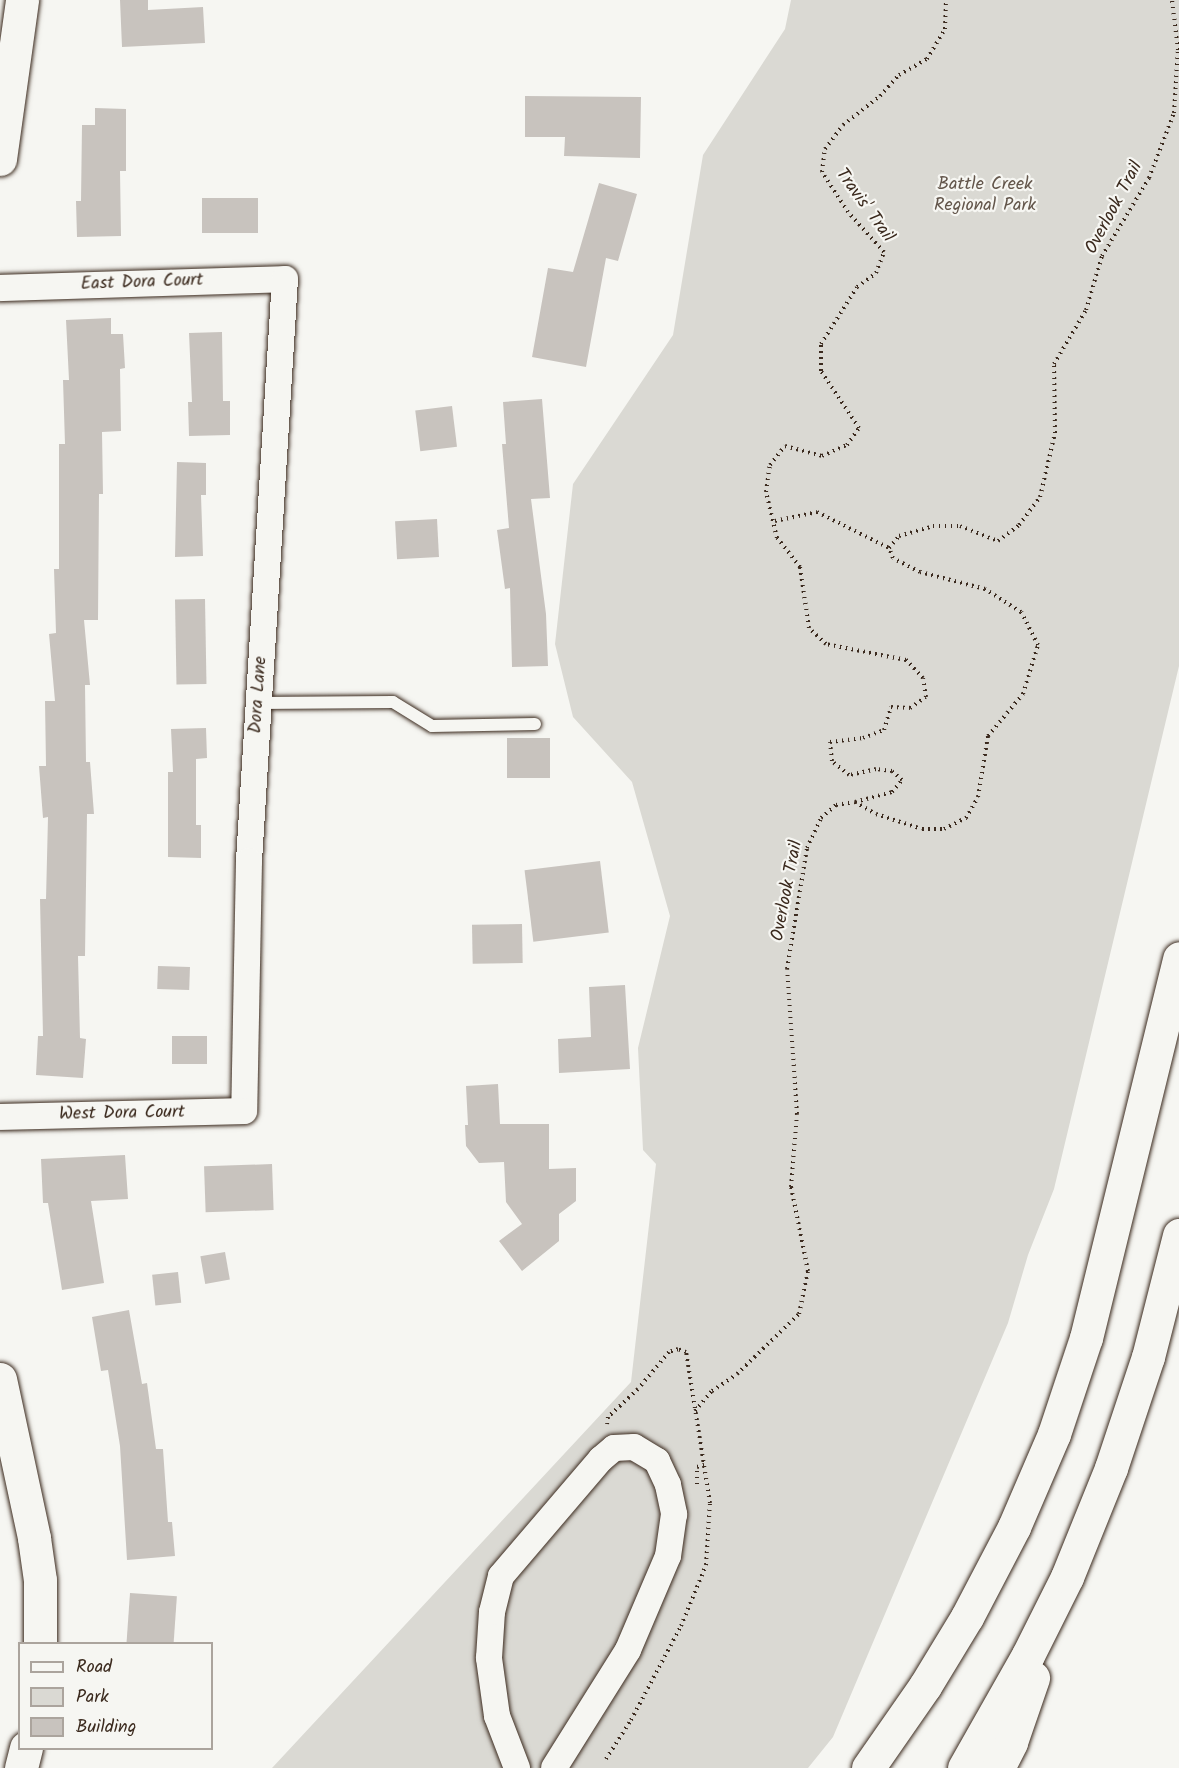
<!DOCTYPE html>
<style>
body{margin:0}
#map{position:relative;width:1179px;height:1768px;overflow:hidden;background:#f6f6f2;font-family:Kalam,sans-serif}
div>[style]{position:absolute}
.green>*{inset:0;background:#dad9d3}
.building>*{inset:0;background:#c8c3be;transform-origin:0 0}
.path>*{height:4px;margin-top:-2px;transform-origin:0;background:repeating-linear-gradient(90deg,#3b2a1e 0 1.5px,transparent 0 6px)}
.roads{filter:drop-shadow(0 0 2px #3b2a1e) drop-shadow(0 0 2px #3b2a1e)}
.lane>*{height:12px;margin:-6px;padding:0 6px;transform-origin:6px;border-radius:6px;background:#f6f6f2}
.street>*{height:26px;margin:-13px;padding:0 13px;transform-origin:13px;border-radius:13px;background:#f6f6f2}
.secondary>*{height:33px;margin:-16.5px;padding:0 16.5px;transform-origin:16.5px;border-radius:16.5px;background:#f6f6f2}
.highway>*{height:33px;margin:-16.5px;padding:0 16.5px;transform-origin:16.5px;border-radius:16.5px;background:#f6f6f2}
span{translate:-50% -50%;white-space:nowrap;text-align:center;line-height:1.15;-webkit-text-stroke:4.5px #f6f6f2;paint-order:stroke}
.park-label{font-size:18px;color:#63564b}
.street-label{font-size:18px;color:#3b2a1e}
.legend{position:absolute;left:18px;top:1642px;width:195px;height:108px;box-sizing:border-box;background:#f6f6f2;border:2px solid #aba49d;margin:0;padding:8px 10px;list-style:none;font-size:18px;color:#3b2a1e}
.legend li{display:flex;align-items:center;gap:12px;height:30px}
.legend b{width:30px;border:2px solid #aba49d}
</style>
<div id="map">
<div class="green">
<div style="clip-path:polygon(791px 0,1179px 0,1179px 666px,1054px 1189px,1028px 1255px,1008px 1323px,833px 1737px,808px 1768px,272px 1768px,631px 1382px,656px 1164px,643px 1150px,638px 1048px,670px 916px,632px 782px,573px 717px,555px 644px,573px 484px,673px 335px,703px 155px,785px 29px)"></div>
</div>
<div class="building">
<div style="clip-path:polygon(120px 0,148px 0,148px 10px,203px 7px,205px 43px,122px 47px)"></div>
<div style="clip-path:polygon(525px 96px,641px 97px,640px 158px,564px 156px,565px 137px,525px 137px)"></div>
<div style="clip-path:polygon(95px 108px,126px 109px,126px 171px,120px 171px,121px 236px,77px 237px,76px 201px,81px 201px,82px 125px,95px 125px)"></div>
<div style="clip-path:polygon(599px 183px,637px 194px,618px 261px,606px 258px,586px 367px,532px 357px,548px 268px,573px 272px)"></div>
<div style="left:202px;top:198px;width:56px;height:35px"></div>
<div style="clip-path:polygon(111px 318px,111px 334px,123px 334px,125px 368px,120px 369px,121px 431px,102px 432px,103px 494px,99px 494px,98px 620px,84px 620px,90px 685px,85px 685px,86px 762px,90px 762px,94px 814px,87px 814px,85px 956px,78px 956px,80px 1038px,86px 1039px,83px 1078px,36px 1075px,38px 1036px,43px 1036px,40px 899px,46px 899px,48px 817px,43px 818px,39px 766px,46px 766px,45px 701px,55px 701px,49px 634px,56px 633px,54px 569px,59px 569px,59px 444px,65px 444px,63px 380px,69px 380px,66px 320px)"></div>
<div style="clip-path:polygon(222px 332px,223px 401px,230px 401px,230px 435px,189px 436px,188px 402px,192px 402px,189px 333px)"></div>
<div style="clip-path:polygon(542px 399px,550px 498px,531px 499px,546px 614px,548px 666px,512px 667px,510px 588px,505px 589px,497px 530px,509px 528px,502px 444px,506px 444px,503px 402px)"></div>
<div style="left:452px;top:406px;width:41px;height:37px;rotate:83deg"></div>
<div style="clip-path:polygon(177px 462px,206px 463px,206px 495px,201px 495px,203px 556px,175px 557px)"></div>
<div style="left:437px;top:519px;width:38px;height:42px;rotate:87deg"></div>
<div style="left:205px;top:599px;width:85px;height:30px;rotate:89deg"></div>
<div style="clip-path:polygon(206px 728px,207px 758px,196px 759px,196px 825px,201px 825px,201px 858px,168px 857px,168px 772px,173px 772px,171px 729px)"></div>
<div style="left:507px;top:738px;width:43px;height:40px"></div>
<div style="left:600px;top:861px;width:72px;height:76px;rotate:83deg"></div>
<div style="left:522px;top:924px;width:39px;height:50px;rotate:89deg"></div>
<div style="left:158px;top:966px;width:32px;height:23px;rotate:2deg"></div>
<div style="clip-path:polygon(625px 985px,630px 1069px,559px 1073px,558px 1039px,591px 1037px,589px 987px)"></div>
<div style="left:172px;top:1036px;width:35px;height:28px"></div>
<div style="clip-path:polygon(498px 1084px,500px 1124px,549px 1124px,549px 1169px,576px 1168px,576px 1201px,559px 1214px,559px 1241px,522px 1271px,499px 1241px,522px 1224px,506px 1202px,504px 1162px,479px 1163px,466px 1146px,465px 1125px,468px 1125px,466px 1086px)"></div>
<div style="clip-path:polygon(125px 1155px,128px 1199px,91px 1201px,104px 1283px,62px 1290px,48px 1203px,43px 1203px,41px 1159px)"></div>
<div style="left:272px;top:1164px;width:46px;height:68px;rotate:88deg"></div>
<div style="left:225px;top:1252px;width:28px;height:25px;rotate:80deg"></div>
<div style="left:178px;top:1272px;width:31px;height:26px;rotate:84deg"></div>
<div style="clip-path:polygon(129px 1310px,142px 1384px,147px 1383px,156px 1449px,163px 1449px,168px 1522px,172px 1522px,175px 1556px,127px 1560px,120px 1446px,108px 1370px,101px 1371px,92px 1317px)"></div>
<div style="left:130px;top:1593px;width:47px;height:51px;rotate:4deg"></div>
</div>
<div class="path">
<div style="left:775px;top:521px;width:43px;rotate:-12.1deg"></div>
<div style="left:817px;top:512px;width:80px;rotate:26.6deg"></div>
<div style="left:855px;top:802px;width:38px;rotate:-15deg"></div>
<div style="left:892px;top:792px;width:16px;rotate:-50deg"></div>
<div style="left:902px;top:780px;width:13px;rotate:-138deg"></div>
<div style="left:892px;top:771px;width:16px;rotate:-173deg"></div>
<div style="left:876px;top:769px;width:28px;rotate:167deg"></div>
<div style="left:849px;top:775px;width:22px;rotate:-141deg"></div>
<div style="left:832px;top:761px;width:19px;rotate:-96deg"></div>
<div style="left:830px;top:742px;width:33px;rotate:-7deg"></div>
<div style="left:863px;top:738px;width:22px;rotate:-21deg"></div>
<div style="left:884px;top:730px;width:24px;rotate:-73deg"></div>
<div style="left:891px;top:707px;width:19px;rotate:3deg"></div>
<div style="left:910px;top:708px;width:19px;rotate:-35deg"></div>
<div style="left:926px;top:697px;width:19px;rotate:-99deg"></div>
<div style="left:923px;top:678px;width:25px;rotate:-133deg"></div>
<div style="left:906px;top:660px;width:82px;rotate:-168.7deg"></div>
<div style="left:826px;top:644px;width:23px;rotate:-137deg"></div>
<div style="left:809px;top:628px;width:62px;rotate:-98.4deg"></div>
<div style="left:800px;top:567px;width:37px;rotate:-128deg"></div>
<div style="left:777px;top:538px;width:47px;rotate:-103.4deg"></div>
<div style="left:766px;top:492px;width:27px;rotate:-82deg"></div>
<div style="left:770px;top:465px;width:24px;rotate:-52deg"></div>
<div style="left:785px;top:446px;width:38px;rotate:15deg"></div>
<div style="left:822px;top:456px;width:27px;rotate:-24deg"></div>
<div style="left:847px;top:445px;width:21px;rotate:-55deg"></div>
<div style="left:859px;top:428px;width:69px;rotate:-123.7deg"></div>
<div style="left:821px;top:371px;width:27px;rotate:-90deg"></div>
<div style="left:821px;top:344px;width:67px;rotate:-57.7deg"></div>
<div style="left:857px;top:287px;width:24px;rotate:-36deg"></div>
<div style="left:876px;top:273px;width:22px;rotate:-69deg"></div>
<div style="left:884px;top:252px;width:54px;rotate:-132deg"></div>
<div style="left:848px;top:212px;width:48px;rotate:-123deg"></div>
<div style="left:822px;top:172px;width:23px;rotate:-83deg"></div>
<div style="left:825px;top:149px;width:30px;rotate:-53deg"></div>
<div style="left:843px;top:125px;width:47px;rotate:-38.1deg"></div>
<div style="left:880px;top:96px;width:28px;rotate:-48deg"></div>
<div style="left:899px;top:75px;width:32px;rotate:-30deg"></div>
<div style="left:927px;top:59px;width:35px;rotate:-59deg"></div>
<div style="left:945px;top:29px;width:29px;rotate:-88deg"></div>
<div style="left:695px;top:1411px;width:26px;rotate:-50deg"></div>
<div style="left:712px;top:1391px;width:30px;rotate:-34deg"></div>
<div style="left:737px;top:1374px;width:86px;rotate:-44.1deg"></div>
<div style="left:799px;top:1314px;width:44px;rotate:-78.2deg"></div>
<div style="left:808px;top:1271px;width:86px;rotate:-101.4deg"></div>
<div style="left:791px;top:1187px;width:73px;rotate:-85.3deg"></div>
<div style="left:797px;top:1114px;width:145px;rotate:-93.9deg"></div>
<div style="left:787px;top:969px;width:123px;rotate:-80.6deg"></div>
<div style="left:807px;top:848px;width:33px;rotate:-65deg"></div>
<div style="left:821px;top:818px;width:20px;rotate:-41deg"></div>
<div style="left:836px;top:805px;width:19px;rotate:-9deg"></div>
<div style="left:855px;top:802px;width:24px;rotate:30deg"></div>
<div style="left:876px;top:814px;width:48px;rotate:18.1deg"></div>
<div style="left:922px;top:829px;width:22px"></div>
<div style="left:944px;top:829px;width:25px;rotate:-27deg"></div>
<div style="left:966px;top:818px;width:24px;rotate:-60deg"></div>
<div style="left:978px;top:797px;width:62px;rotate:-80.7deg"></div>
<div style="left:988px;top:736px;width:55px;rotate:-50.2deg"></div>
<div style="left:1023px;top:694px;width:51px;rotate:-73deg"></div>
<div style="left:1038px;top:645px;width:37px;rotate:-117deg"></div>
<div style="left:1021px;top:612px;width:43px;rotate:-147.4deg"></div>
<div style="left:985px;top:589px;width:67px;rotate:-165.3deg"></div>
<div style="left:920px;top:572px;width:30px;rotate:-153deg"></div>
<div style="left:893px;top:558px;width:11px;rotate:-112deg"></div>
<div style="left:889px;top:548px;width:16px;rotate:-50deg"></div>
<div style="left:899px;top:536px;width:35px;rotate:-16deg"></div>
<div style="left:933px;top:526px;width:27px"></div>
<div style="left:960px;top:526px;width:41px;rotate:21.5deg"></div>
<div style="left:998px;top:541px;width:26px;rotate:-37deg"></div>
<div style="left:1019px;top:525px;width:35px;rotate:-53deg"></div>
<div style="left:1040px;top:497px;width:66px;rotate:-76.8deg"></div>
<div style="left:1055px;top:433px;width:69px;rotate:-90.8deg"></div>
<div style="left:1054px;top:364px;width:63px;rotate:-59.3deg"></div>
<div style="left:1086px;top:310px;width:56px;rotate:-73.5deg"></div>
<div style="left:1102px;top:256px;width:91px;rotate:-58.9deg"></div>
<div style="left:1149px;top:178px;width:70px;rotate:-69deg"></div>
<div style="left:1174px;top:113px;width:63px;rotate:-86.4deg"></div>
<div style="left:1178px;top:50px;width:50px;rotate:-96.8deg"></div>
<div style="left:697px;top:1484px;width:17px;rotate:-90deg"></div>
<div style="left:697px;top:1467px;width:8px;rotate:-14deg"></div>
<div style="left:606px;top:1759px;width:46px;rotate:-57.3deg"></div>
<div style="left:631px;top:1720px;width:106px;rotate:-62deg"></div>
<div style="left:681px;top:1626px;width:66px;rotate:-67.7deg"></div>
<div style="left:706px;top:1565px;width:62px;rotate:-86.3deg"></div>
<div style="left:710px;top:1503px;width:153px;rotate:-99deg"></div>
<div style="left:686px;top:1352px;width:9px;rotate:-159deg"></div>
<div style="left:678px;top:1349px;width:9px;rotate:162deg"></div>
<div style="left:669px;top:1352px;width:48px;rotate:130deg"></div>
<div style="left:638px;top:1389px;width:41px;rotate:137deg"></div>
<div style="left:608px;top:1417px;width:7px;rotate:98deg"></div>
</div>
<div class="roads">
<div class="lane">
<div style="left:258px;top:703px;width:135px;rotate:-0.4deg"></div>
<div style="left:393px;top:702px;width:46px;rotate:31.6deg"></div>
<div style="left:432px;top:726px;width:103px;rotate:-1.1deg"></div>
</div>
<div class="street">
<div style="left:0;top:288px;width:285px;rotate:-1.8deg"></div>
<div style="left:285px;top:279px;width:583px;rotate:93.54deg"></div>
<div style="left:249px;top:861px;width:250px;rotate:91.1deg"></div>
<div style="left:244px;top:1111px;width:244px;rotate:178.6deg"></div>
<div style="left:517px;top:1768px;width:56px;rotate:-111deg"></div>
<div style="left:497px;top:1716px;width:59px;rotate:-97.9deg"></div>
<div style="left:489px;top:1658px;width:46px;rotate:-86.3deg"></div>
<div style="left:492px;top:1612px;width:37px;rotate:-76deg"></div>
<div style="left:501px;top:1576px;width:154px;rotate:-49.5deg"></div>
<div style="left:601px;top:1459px;width:17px;rotate:-40deg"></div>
<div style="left:614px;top:1448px;width:20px;rotate:-3deg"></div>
<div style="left:634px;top:1447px;width:27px;rotate:31deg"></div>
<div style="left:657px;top:1461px;width:26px;rotate:65deg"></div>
<div style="left:668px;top:1485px;width:30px;rotate:78deg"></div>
<div style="left:674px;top:1514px;width:42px;rotate:98.1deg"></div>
<div style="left:668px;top:1556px;width:102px;rotate:113.1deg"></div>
<div style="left:628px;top:1650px;width:139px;rotate:122.1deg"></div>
</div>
<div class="secondary">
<div style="left:0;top:159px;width:161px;rotate:-82.1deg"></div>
<div style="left:0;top:1379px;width:163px;rotate:77.9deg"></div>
<div style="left:34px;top:1538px;width:42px;rotate:81.9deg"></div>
<div style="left:40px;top:1580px;width:64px;rotate:90deg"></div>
<div style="left:21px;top:1768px;width:21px;rotate:-76deg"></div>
</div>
<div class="highway">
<div style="left:868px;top:1768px;width:100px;rotate:-55.2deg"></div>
<div style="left:925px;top:1686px;width:81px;rotate:-58.7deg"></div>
<div style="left:967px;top:1617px;width:102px;rotate:-62.4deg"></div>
<div style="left:1014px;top:1527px;width:101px;rotate:-66.7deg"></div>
<div style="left:1054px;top:1434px;width:101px;rotate:-71.6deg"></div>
<div style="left:1086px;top:1338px;width:391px;rotate:-76.2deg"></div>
<div style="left:964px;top:1768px;width:130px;rotate:-60.5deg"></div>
<div style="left:1028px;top:1655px;width:87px;rotate:-63.4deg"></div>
<div style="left:1067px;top:1577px;width:118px;rotate:-68deg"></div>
<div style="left:1111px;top:1468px;width:117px;rotate:-71.6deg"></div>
<div style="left:1148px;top:1357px;width:126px;rotate:-75.7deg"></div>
<div style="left:998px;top:1768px;width:29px;rotate:-63deg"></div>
<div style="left:1011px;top:1742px;width:68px;rotate:-71deg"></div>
</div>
</div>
<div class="park-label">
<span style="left:985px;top:196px">Battle Creek<br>Regional Park</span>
</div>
<div class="street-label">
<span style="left:864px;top:206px;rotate:54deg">Travis' Trail</span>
<span style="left:1115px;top:208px;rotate:-62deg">Overlook Trail</span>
<span style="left:142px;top:283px;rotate:-2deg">East Dora Court</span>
<span style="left:259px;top:695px;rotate:-86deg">Dora Lane</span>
<span style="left:788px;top:891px;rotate:-79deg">Overlook Trail</span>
<span style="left:122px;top:1114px;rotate:-1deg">West Dora Court</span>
</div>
<ul class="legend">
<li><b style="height:8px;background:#f6f6f2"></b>Road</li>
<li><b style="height:16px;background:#dad9d3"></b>Park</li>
<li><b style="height:16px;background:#c8c3be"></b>Building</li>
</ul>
</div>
